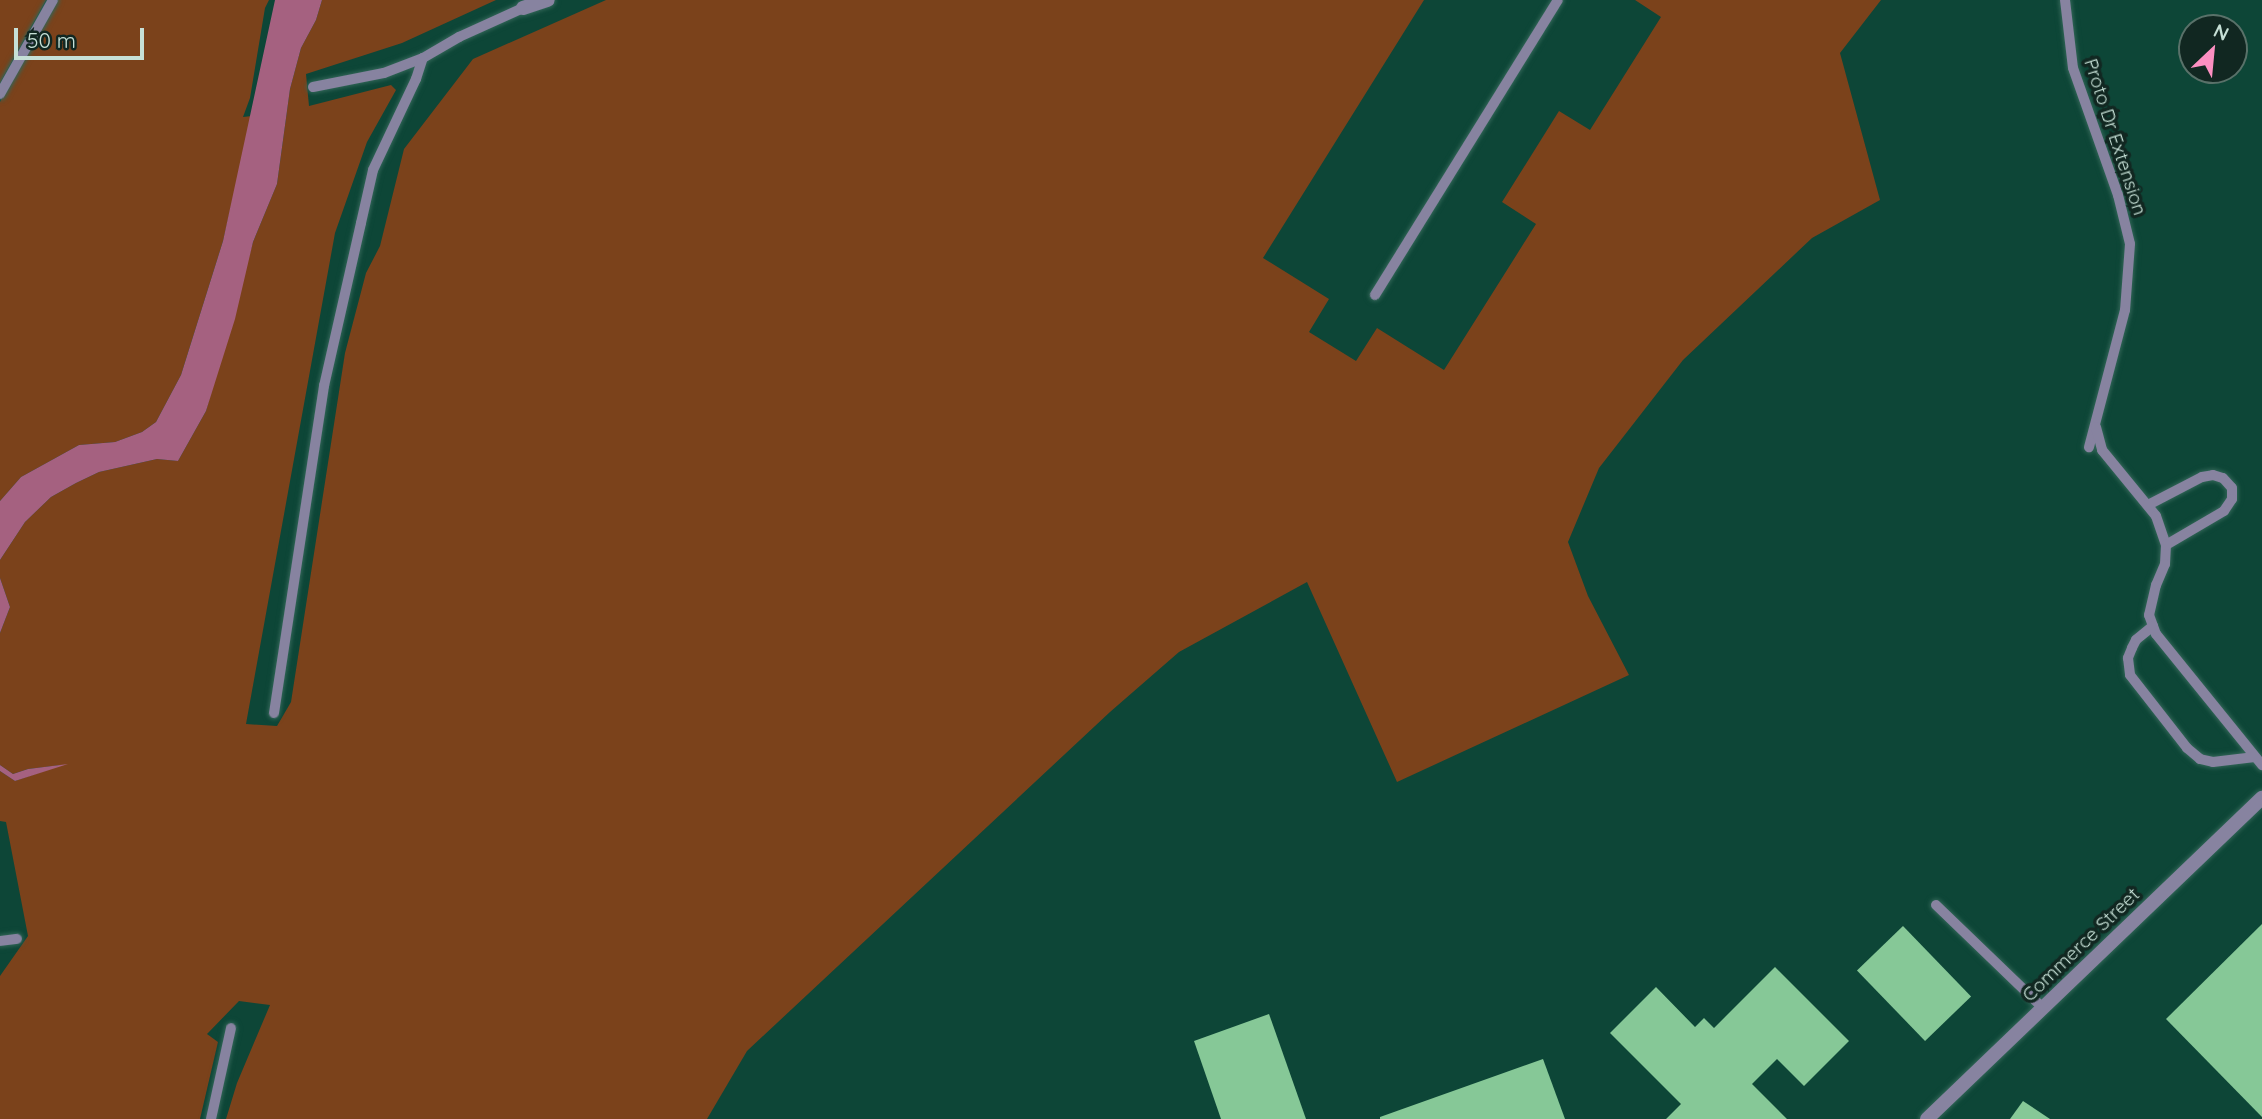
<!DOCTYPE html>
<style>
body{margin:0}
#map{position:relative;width:2262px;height:1119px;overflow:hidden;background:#0d4637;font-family:Quicksand,sans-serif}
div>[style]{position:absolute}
.green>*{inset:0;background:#7b421b}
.water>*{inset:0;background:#a56180}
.building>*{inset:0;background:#86c897;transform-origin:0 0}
.roads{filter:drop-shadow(0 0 2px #326557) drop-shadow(0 0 2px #326557)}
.service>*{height:10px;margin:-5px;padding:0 5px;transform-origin:5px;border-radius:5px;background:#8783a0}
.minor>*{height:14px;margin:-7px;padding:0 7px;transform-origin:7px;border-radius:7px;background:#8783a0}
span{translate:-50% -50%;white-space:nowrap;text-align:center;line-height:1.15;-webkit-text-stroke:7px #112721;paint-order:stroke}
.street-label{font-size:19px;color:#c6e0d6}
.north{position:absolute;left:2178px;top:14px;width:70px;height:70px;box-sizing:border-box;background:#112721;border:2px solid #597169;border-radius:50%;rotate:26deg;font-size:19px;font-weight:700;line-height:28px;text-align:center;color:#c6e0d6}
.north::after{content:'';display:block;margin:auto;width:24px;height:32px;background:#fc8fc1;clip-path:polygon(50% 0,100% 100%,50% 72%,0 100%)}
.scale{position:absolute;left:14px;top:28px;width:130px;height:32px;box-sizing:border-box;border:4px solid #c6e0d6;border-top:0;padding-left:9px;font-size:21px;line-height:24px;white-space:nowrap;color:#c6e0d6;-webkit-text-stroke:5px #112721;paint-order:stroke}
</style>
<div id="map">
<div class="green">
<div style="clip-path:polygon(0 0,46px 0,0 83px)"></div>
<div style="clip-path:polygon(58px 0,269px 0,265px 8px,250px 98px,243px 117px,252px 116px,223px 241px,181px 375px,156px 422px,142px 432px,115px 442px,79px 445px,21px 477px,0 501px,0 102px)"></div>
<div style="clip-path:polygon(322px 0,496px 0,402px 43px,306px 74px,309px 106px,391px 85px,396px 90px,367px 142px,335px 233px,246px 724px,277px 726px,291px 702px,345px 353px,366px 273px,380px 246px,404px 149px,473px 59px,606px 0,1424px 0,1263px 258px,1329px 299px,1309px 332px,1356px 361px,1377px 328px,1444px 370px,1536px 224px,1502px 202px,1559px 111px,1590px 130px,1661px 17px,1635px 0,1881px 0,1840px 53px,1880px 200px,1812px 238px,1683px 360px,1599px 468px,1568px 542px,1588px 596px,1629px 675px,1397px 782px,1307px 582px,1179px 652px,1110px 712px,747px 1051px,707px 1119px,226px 1119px,237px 1083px,270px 1005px,239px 1001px,207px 1034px,218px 1042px,200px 1119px,0 1119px,0 976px,28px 936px,6px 822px,0 821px,0 771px,15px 781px,61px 765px,28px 769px,13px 774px,0 765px,0 633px,10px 607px,0 578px,0 560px,25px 522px,51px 497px,76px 483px,99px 472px,157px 459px,178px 461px,206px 411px,253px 242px,277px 184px,290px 89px,301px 48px,316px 20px)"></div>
</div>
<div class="water">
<div style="clip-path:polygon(275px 0,322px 0,316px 20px,301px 48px,290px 89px,277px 184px,253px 242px,235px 319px,206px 411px,178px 461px,157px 459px,99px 472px,76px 483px,51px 497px,25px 522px,0 560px,0 501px,21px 477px,79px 445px,115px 442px,142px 432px,156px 422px,181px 375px,223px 241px)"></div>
<div style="clip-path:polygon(0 578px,10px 607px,0 633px)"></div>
<div style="clip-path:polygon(68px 764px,15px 781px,0 771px,0 765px,13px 774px,28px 769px)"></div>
</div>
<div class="building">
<div style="clip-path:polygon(2262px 924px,2262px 1117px,2166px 1019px)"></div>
<div style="left:1903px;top:926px;width:98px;height:64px;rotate:46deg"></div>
<div style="clip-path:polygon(1775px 967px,1849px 1041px,1804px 1086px,1777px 1059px,1752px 1084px,1787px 1119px,1666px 1119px,1681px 1104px,1610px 1033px,1656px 987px,1695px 1027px,1704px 1018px,1714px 1028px)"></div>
<div style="clip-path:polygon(1269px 1014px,1306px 1119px,1221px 1119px,1194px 1041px)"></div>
<div style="clip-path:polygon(1543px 1059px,1565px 1119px,1380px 1119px,1380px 1117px)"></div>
<div style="clip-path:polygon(2023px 1101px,2050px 1119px,2010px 1119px)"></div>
</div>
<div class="roads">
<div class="service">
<div style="left:2065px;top:0;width:68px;rotate:83.3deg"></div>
<div style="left:2073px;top:68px;width:135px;rotate:70.5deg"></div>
<div style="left:2118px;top:195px;width:50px;rotate:76.2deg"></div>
<div style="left:2130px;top:244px;width:66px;rotate:94.3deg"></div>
<div style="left:2125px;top:310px;width:142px;rotate:104.7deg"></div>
<div style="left:313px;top:87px;width:72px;rotate:-11.2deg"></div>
<div style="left:384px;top:73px;width:42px;rotate:-21deg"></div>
<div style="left:423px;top:58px;width:42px;rotate:-30.3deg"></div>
<div style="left:459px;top:37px;width:70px;rotate:-24.4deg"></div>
<div style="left:0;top:94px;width:108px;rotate:-60.6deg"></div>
<div style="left:1375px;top:295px;width:347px;rotate:-58.2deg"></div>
<div style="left:2096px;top:427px;width:24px;rotate:75deg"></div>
<div style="left:2102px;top:450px;width:85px;rotate:50.7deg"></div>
<div style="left:2156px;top:516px;width:31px;rotate:71deg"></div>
<div style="left:2166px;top:545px;width:19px;rotate:93deg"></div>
<div style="left:2165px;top:564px;width:23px;rotate:113deg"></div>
<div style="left:2156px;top:585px;width:31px;rotate:103deg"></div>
<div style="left:2149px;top:615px;width:20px;rotate:70deg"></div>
<div style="left:2156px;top:634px;width:169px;rotate:51deg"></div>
<div style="left:2148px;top:505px;width:61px;rotate:-27.4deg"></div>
<div style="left:2202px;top:477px;width:11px;rotate:-10deg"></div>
<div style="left:2213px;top:475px;width:10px;rotate:17deg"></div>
<div style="left:2223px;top:478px;width:13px;rotate:48deg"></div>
<div style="left:2232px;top:488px;width:11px;rotate:90deg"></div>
<div style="left:2232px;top:499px;width:14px;rotate:124deg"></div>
<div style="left:2224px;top:511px;width:67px;rotate:149.6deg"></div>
<div style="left:2153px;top:626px;width:22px;rotate:141deg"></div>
<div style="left:2136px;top:640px;width:9px;rotate:117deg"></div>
<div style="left:2132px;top:648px;width:11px;rotate:112deg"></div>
<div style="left:2128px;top:658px;width:17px;rotate:83deg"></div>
<div style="left:2130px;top:675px;width:93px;rotate:52deg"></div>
<div style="left:2187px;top:748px;width:17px;rotate:40deg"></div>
<div style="left:2200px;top:759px;width:13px;rotate:13deg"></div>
<div style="left:2213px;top:762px;width:42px;rotate:-6.8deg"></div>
<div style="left:274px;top:713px;width:331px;rotate:-81.3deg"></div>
<div style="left:324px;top:386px;width:167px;rotate:-77.2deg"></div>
<div style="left:361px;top:223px;width:54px;rotate:-77.2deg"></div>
<div style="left:373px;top:170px;width:101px;rotate:-64.7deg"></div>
<div style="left:416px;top:79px;width:22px;rotate:-72deg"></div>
<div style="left:1936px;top:905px;width:149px;rotate:43.9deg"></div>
<div style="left:0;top:941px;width:17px;rotate:-7deg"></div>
<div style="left:211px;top:1119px;width:93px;rotate:-77.6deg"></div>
</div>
<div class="minor">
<div style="left:523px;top:8px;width:26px;rotate:-18deg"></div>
<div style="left:1927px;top:1119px;width:464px;rotate:-43.8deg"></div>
</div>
</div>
<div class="street-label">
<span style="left:2115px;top:137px;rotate:72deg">Proto Dr Extension</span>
<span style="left:2081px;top:945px;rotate:-44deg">Commerce Street</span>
</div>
<div class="north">N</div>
<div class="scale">50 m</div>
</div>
